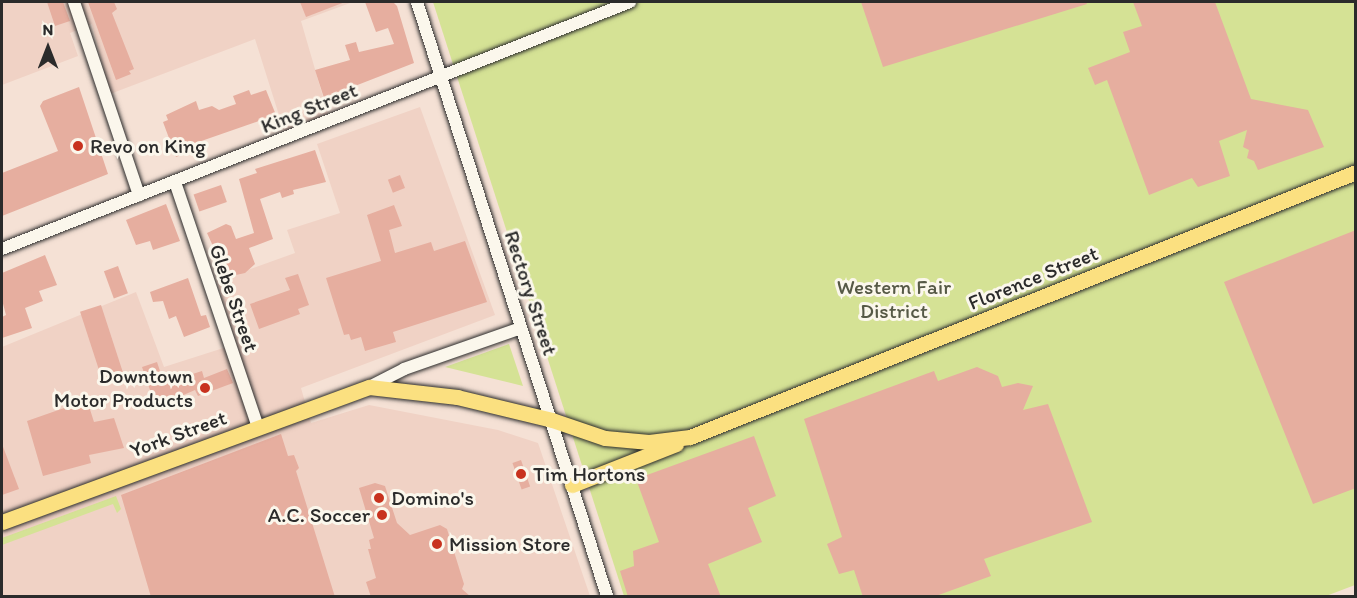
<!DOCTYPE html>
<style>
body{margin:0}
#map{position:relative;width:1357px;height:598px;overflow:hidden;background:#f5e1d5;font-family:Itim,sans-serif}
div>[style]{position:absolute}
.built>*{inset:0;background:#f0d2c5}
.green>*{inset:0;background:#d5e295}
.building>*{inset:0;background:#e6ae9f;transform-origin:0 0}
.roads{filter:drop-shadow(0 0 2px #2b2b2b) drop-shadow(0 0 2px #2b2b2b)}
.minor>*{height:12px;margin:-6px;padding:0 6px;transform-origin:6px;border-radius:6px;background:#fbf7ec}
.major>*{height:15px;margin:-7.5px;padding:0 7.5px;transform-origin:7.5px;border-radius:7.5px;background:#fbe080}
.dots>*{width:16px;height:16px;translate:-50% -50%;box-sizing:border-box;border:3px solid #fbf7ec;border-radius:50%}
span{translate:-50% -50%;white-space:nowrap;text-align:center;line-height:1.15;-webkit-text-stroke:6px #fbf7ec;paint-order:stroke}
.street-label{font-size:21px;color:#2b2b2b}
.poi-label{font-size:21px;color:#2b2b2b}
.left{translate:0 -50%;text-align:left}
.right{translate:-100% -50%;text-align:right}
.park-label{font-size:21px;color:#565946}
.frame{position:absolute;inset:0;border:3px solid #2b2b2b;pointer-events:none}
.north{position:absolute;left:18px;top:18px;width:60px;height:60px;-webkit-text-stroke:4px #fbf7ec;paint-order:stroke;rotate:0deg;font-size:16px;font-weight:700;line-height:24px;text-align:center;color:#2b2b2b}
.north::after{content:'';display:block;margin:auto;width:21px;height:27px;background:#2b2b2b;clip-path:polygon(50% 0,100% 100%,50% 72%,0 100%)}
</style>
<div id="map">
<div class="built">
<div style="clip-path:polygon(2px 2px,353px 2px,301px 21px,328px 114px,284px 131px,255px 39px,110px 94px,92px 24px,70px 33px,78px 56px,2px 85px)"></div>
<div style="clip-path:polygon(420px 107px,495px 315px,301px 388px,311px 423px,369px 405px,498px 430px,538px 443px,590px 596px,2px 596px,2px 347px,136px 292px,164px 367px,236px 344px,217px 281px,295px 253px,287px 230px,340px 213px,317px 144px)"></div>
</div>
<div class="green">
<div style="clip-path:polygon(433px 2px,1355px 2px,1355px 585px,1326px 596px,624px 596px)"></div>
<div style="clip-path:polygon(509px 344px,523px 386px,445px 367px)"></div>
<div style="clip-path:polygon(116px 496px,121px 509px,117px 513px,113px 504px,2px 545px,2px 538px)"></div>
</div>
<div class="building">
<div style="clip-path:polygon(47px 2px,63px 2px,70px 21px,55px 26px)"></div>
<div style="clip-path:polygon(88px 2px,114px 2px,117px 9px,112px 13px,134px 69px,129px 71px,131px 74px,116px 80px)"></div>
<div style="clip-path:polygon(300px 2px,345px 2px,306px 17px)"></div>
<div style="clip-path:polygon(365px 2px,393px 2px,397px 6px,414px 63px,324px 98px,315px 70px,350px 60px,345px 45px,356px 42px,359px 52px,394px 44px,388px 28px,376px 32px)"></div>
<div style="clip-path:polygon(861px 2px,1086px 2px,1087px 4px,883px 67px)"></div>
<div style="clip-path:polygon(1133px 2px,1215px 2px,1251px 99px,1308px 110px,1324px 147px,1258px 170px,1254px 161px,1247px 158px,1249px 150px,1243px 147px,1247px 130px,1219px 141px,1230px 176px,1198px 187px,1192px 178px,1149px 195px,1107px 80px,1095px 85px,1088px 68px,1130px 52px,1123px 32px,1142px 26px)"></div>
<div style="clip-path:polygon(79px 87px,108px 174px,2px 216px,2px 173px,58px 151px,40px 106px,43px 101px)"></div>
<div style="clip-path:polygon(249px 90px,251px 95px,266px 90px,276px 115px,187px 146px,189px 152px,176px 157px,163px 122px,168px 120px,166px 115px,196px 101px,199px 110px,212px 106px,219px 110px,236px 104px,233px 96px)"></div>
<div style="clip-path:polygon(315px 150px,326px 182px,293px 190px,294px 194px,282px 198px,280px 192px,260px 199px,273px 239px,249px 248px,255px 264px,245px 273px,227px 277px,207px 233px,226px 224px,231px 226px,236px 239px,254px 233px,239px 179px,257px 173px,255px 169px)"></div>
<div style="left:400px;top:175px;width:14px;height:13px;rotate:69deg"></div>
<div style="left:221px;top:185px;width:18px;height:29px;rotate:71deg"></div>
<div style="clip-path:polygon(166px 204px,180px 241px,153px 250px,150px 241px,136px 245px,126px 220px)"></div>
<div style="clip-path:polygon(394px 205px,402px 226px,389px 230px,395px 253px,431px 242px,434px 251px,465px 241px,487px 302px,393px 332px,396px 342px,365px 351px,361px 337px,351px 340px,349px 334px,344px 335px,326px 278px,381px 261px,367px 215px)"></div>
<div style="clip-path:polygon(1356px 230px,1356px 488px,1313px 504px,1224px 282px)"></div>
<div style="clip-path:polygon(45px 255px,57px 285px,39px 291px,43px 301px,25px 308px,32px 328px,2px 338px,2px 317px,6px 315px,2px 300px,2px 273px)"></div>
<div style="left:118px;top:266px;width:29px;height:15px;rotate:70deg"></div>
<div style="clip-path:polygon(298px 274px,309px 305px,298px 309px,300px 314px,259px 329px,250px 304px,290px 290px,285px 278px)"></div>
<div style="clip-path:polygon(188px 278px,201px 316px,206px 315px,210px 327px,184px 337px,176px 316px,169px 319px,163px 301px,153px 302px,150px 292px)"></div>
<div style="left:101px;top:305px;width:71px;height:22px;rotate:72deg"></div>
<div style="clip-path:polygon(157px 362px,164px 383px,202px 371px,204px 378px,227px 369px,233px 383px,198px 396px,195px 390px,156px 407px,142px 367px)"></div>
<div style="clip-path:polygon(977px 367px,998px 376px,1002px 387px,1018px 383px,1033px 386px,1023px 410px,1048px 404px,1092px 522px,984px 559px,991px 576px,933px 597px,863px 597px,854px 570px,839px 574px,827px 544px,842px 537px,804px 419px,934px 371px,938px 381px)"></div>
<div style="clip-path:polygon(87px 400px,94px 422px,114px 418px,124px 448px,89px 455px,91px 463px,43px 476px,27px 421px)"></div>
<div style="clip-path:polygon(281px 434px,288px 456px,294px 455px,299px 468px,296px 471px,335px 597px,151px 597px,121px 495px)"></div>
<div style="clip-path:polygon(754px 436px,776px 496px,748px 508px,762px 542px,708px 564px,721px 597px,628px 597px,620px 571px,634px 566px,633px 551px,659px 542px,636px 479px)"></div>
<div style="clip-path:polygon(2px 444px,19px 489px,2px 495px)"></div>
<div style="left:521px;top:460px;width:28px;height:9px;rotate:71deg"></div>
<div style="clip-path:polygon(375px 483px,385px 486px,397px 523px,410px 535px,440px 525px,447px 529px,464px 584px,462px 589px,471px 597px,371px 597px,366px 582px,376px 578px,368px 549px,371px 549px,369px 540px,374px 538px,359px 488px)"></div>
</div>
<div class="roads">
<div class="minor">
<div style="left:74px;top:2px;width:204px;rotate:71.4deg"></div>
<div style="left:417px;top:2px;width:624px;rotate:72.26deg"></div>
<div style="left:175px;top:182px;width:259px;rotate:71.3deg"></div>
<div style="left:2px;top:249px;width:675px;rotate:-21.47deg"></div>
<div style="left:369px;top:387px;width:39px;rotate:-27deg"></div>
<div style="left:404px;top:369px;width:124px;rotate:-19.3deg"></div>
</div>
<div class="major">
<div style="left:572px;top:485px;width:112px;rotate:-21.5deg"></div>
<div style="left:2px;top:522px;width:391px;rotate:-20.2deg"></div>
<div style="left:369px;top:387px;width:89px;rotate:6.5deg"></div>
<div style="left:457px;top:397px;width:98px;rotate:13.6deg"></div>
<div style="left:552px;top:420px;width:56px;rotate:18.8deg"></div>
<div style="left:605px;top:438px;width:44px;rotate:5.2deg"></div>
<div style="left:649px;top:442px;width:41px;rotate:-7deg"></div>
<div style="left:690px;top:437px;width:717px;rotate:-21.7deg"></div>
</div>
</div>
<div class="dots">
<div style="left:78px;top:146px;background:#c8321e"></div>
<div style="left:205px;top:388px;background:#c8321e"></div>
<div style="left:521px;top:474px;background:#c8321e"></div>
<div style="left:379px;top:498px;background:#c8321e"></div>
<div style="left:382px;top:515px;background:#c8321e"></div>
<div style="left:437px;top:544px;background:#c8321e"></div>
</div>
<div class="street-label">
<span style="left:309px;top:108px;rotate:-22deg">King Street</span>
<span style="left:1033px;top:278px;rotate:-22deg">Florence Street</span>
<span style="left:531px;top:293px;rotate:72deg">Rectory Street</span>
<span style="left:234px;top:298px;rotate:71deg">Glebe Street</span>
<span style="left:178px;top:434px;rotate:-20deg">York Street</span>
</div>
<div class="poi-label">
<span class="left" style="left:90px;top:146px">Revo on King</span>
<span class="right" style="left:193px;top:388px">Downtown<br>Motor Products</span>
<span class="left" style="left:533px;top:474px">Tim Hortons</span>
<span class="left" style="left:391px;top:498px">Domino's</span>
<span class="right" style="left:370px;top:515px">A.C. Soccer</span>
<span class="left" style="left:449px;top:544px">Mission Store</span>
</div>
<div class="park-label">
<span style="left:894px;top:299px">Western Fair<br>District</span>
</div>
<div class="frame"></div>
<div class="north">N</div>
</div>
